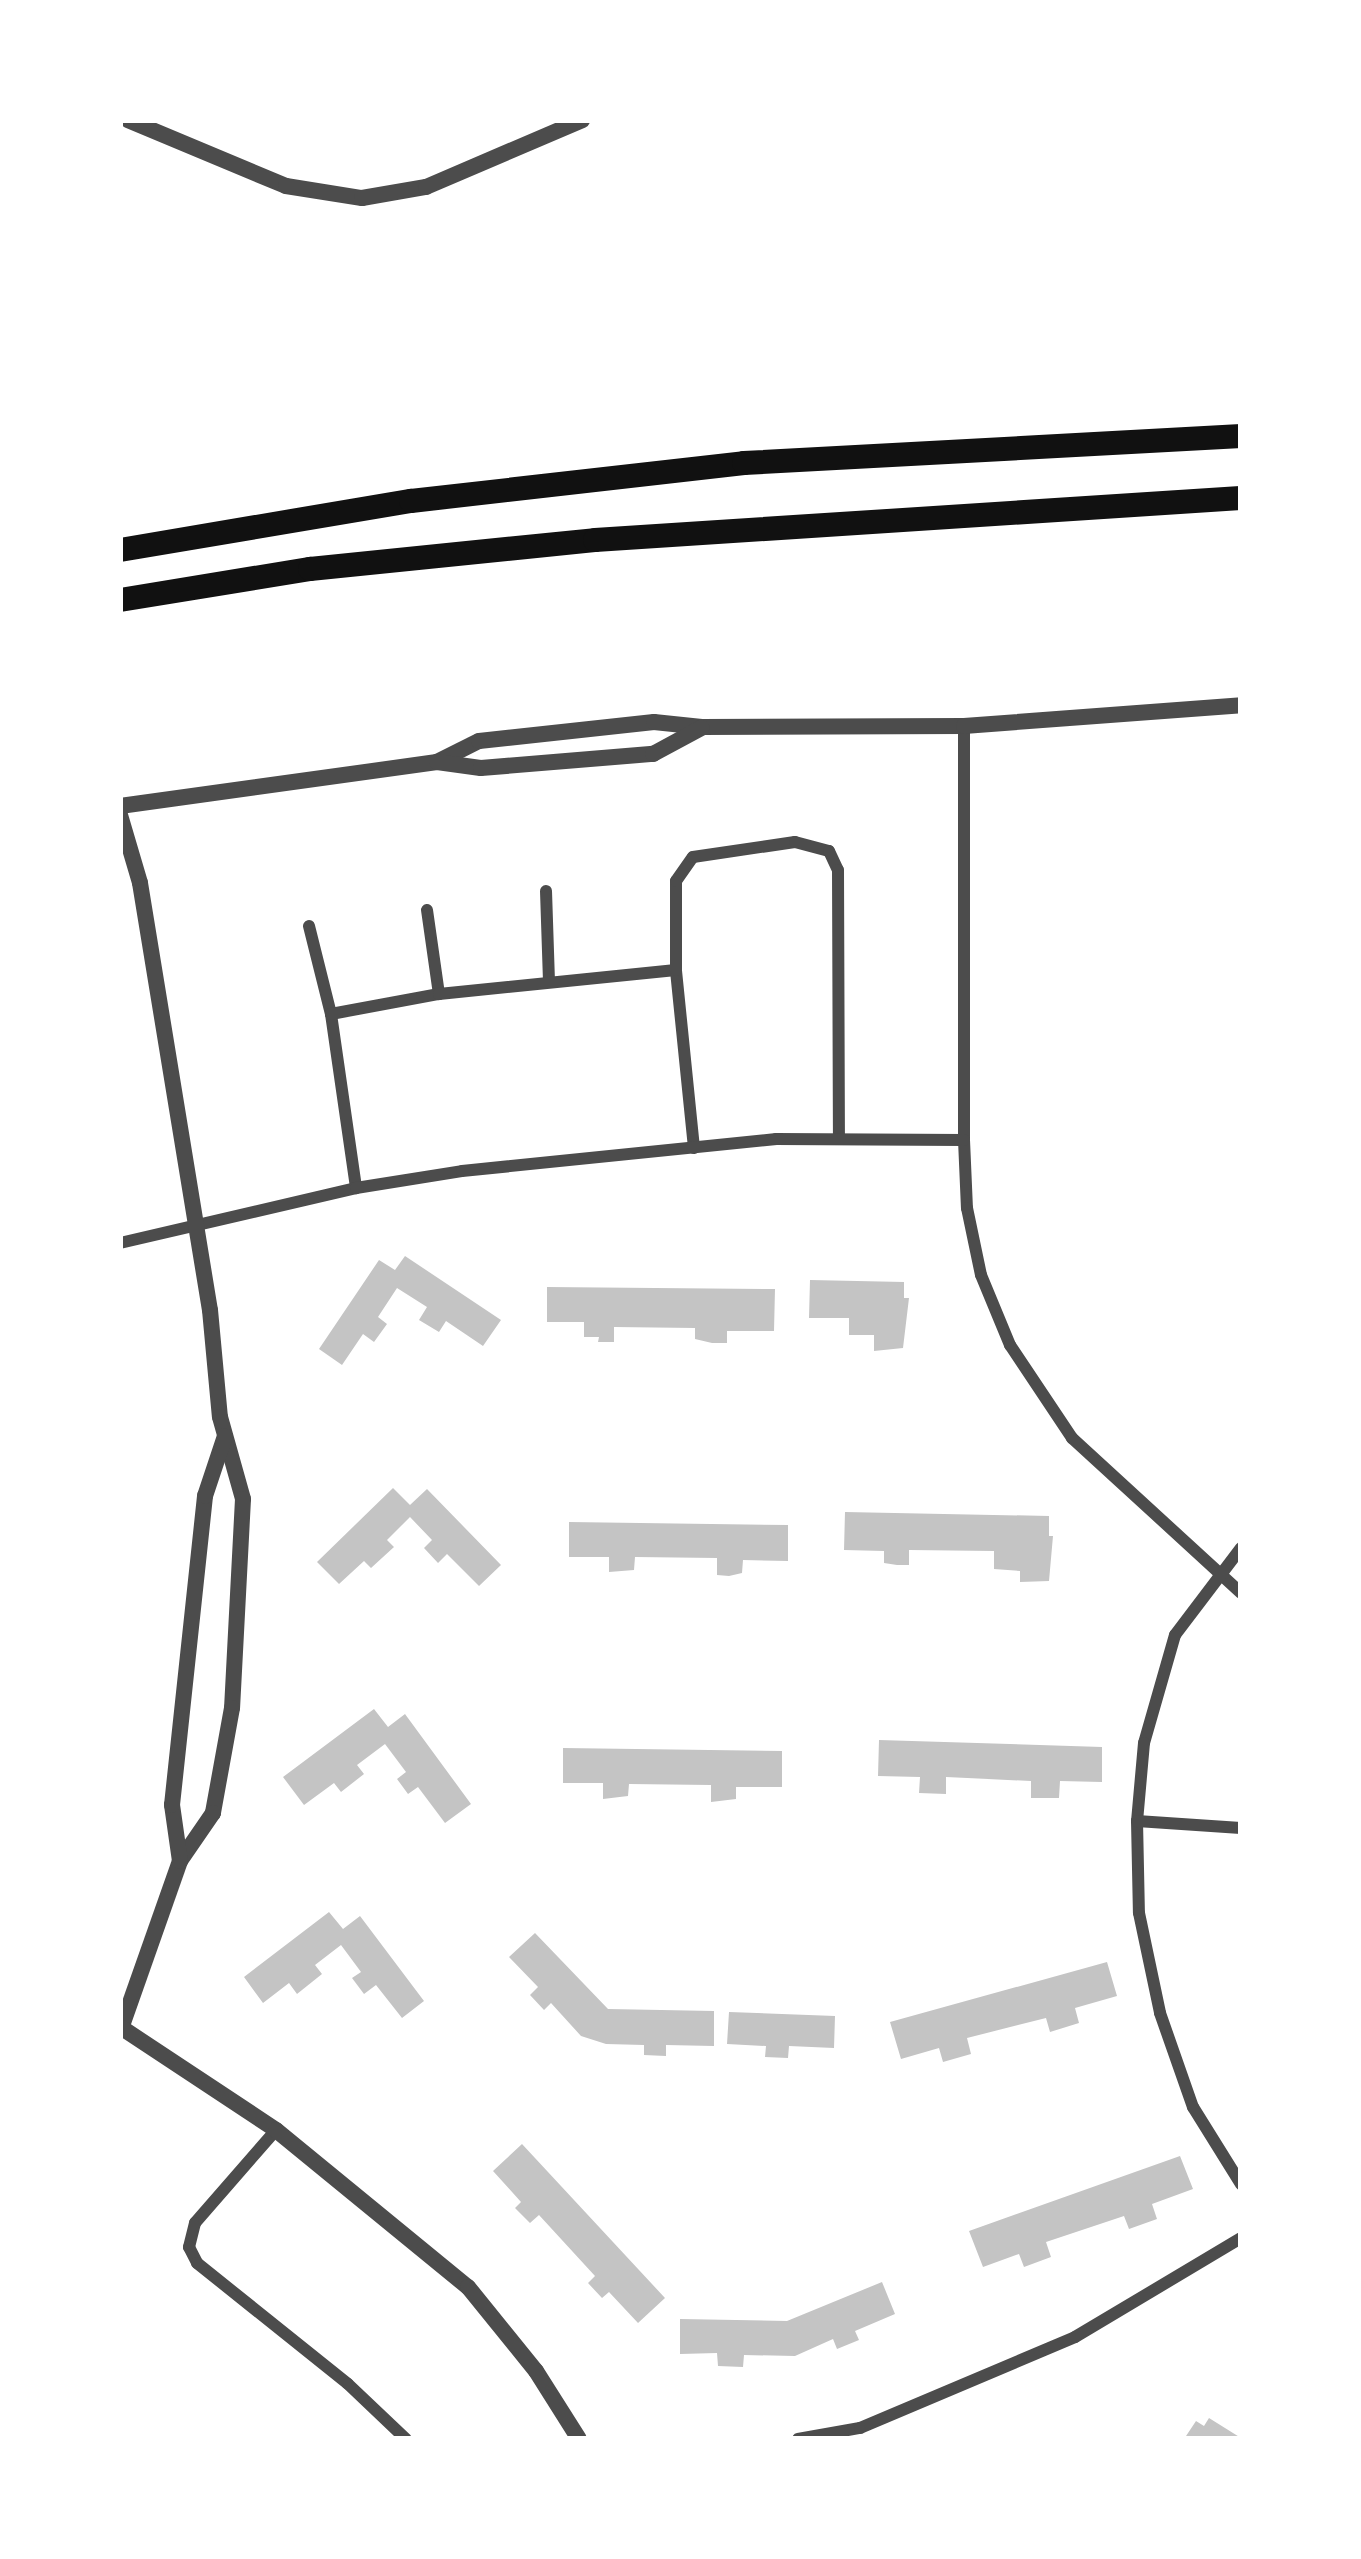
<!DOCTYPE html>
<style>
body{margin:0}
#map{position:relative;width:1361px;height:2559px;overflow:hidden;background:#fff;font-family:Figtree,sans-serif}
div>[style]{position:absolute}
.building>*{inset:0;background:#c4c4c4}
.minor>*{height:12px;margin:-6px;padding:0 6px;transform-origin:6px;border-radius:6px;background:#4c4c4c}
.tertiary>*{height:16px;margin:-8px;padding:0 8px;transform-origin:8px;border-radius:8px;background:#4c4c4c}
.motorway>*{height:24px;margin:-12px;padding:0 12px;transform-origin:12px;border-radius:12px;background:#111}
span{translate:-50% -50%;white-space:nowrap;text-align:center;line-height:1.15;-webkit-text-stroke:12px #fff;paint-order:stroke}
.frame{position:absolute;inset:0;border:123px solid #fff;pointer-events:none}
</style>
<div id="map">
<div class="building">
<div style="clip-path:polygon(405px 1256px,501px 1320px,483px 1346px,446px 1321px,439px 1332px,419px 1320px,427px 1307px,397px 1288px,378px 1317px,387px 1324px,374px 1342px,363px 1334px,342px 1365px,319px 1349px,379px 1260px,395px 1270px)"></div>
<div style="clip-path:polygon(810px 1280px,904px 1282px,904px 1298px,909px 1298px,903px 1348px,874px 1351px,874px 1335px,849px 1335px,849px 1318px,809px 1318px)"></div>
<div style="clip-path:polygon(547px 1287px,775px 1289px,774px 1331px,727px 1331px,727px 1343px,712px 1343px,695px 1339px,695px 1328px,614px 1327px,614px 1342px,598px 1342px,599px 1337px,584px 1337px,584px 1322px,547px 1322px)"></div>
<div style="clip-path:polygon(393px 1488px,410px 1505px,427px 1489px,501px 1565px,479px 1586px,447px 1554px,438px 1563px,424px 1548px,432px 1540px,410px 1517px,387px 1540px,394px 1547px,371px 1568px,364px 1561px,339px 1584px,317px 1562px)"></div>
<div style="clip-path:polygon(845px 1512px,1049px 1516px,1049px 1536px,1053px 1536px,1049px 1581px,1020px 1582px,1020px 1571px,994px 1569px,994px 1551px,909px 1550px,909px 1565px,897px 1565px,884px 1563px,884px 1551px,844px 1550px)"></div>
<div style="clip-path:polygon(569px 1522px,788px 1525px,788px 1561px,743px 1560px,742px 1573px,729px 1576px,717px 1575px,717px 1558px,635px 1557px,634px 1570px,609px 1572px,609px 1557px,569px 1557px)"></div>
<div style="clip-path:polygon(374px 1709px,388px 1727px,405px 1714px,471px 1804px,445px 1823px,418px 1787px,408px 1794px,397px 1779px,406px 1772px,385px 1744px,357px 1765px,364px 1774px,341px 1792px,334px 1783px,304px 1805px,283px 1777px)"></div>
<div style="clip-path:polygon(879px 1740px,1102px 1747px,1102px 1782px,1060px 1781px,1059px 1798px,1031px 1798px,1031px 1781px,946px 1777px,946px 1794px,919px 1793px,920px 1777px,878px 1776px)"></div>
<div style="clip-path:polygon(563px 1748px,782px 1751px,782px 1787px,736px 1787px,736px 1799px,711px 1802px,711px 1785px,629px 1784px,628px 1796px,603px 1799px,603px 1783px,563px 1783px)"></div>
<div style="clip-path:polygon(329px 1912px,343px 1929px,360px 1916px,424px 2001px,402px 2018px,376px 1985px,364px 1994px,352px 1978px,361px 1972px,341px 1945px,315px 1965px,322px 1974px,297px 1994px,289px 1983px,263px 2003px,244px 1977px)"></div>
<div style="clip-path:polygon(535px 1933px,608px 2009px,714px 2011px,714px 2046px,666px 2045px,666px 2056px,644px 2055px,644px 2045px,606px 2044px,581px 2036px,551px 2003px,544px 2010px,530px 1995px,538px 1987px,509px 1957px)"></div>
<div style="clip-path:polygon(1107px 1962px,1117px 1996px,1075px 2008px,1079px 2023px,1050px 2032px,1046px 2018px,967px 2038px,971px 2054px,943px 2062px,939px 2048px,901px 2059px,890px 2022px)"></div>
<div style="clip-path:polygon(729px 2012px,835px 2016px,834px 2048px,789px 2046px,788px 2058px,765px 2057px,766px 2046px,727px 2044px)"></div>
<div style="clip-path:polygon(522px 2144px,665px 2298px,638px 2323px,609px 2292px,602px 2298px,588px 2283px,595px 2276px,539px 2215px,530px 2223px,515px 2208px,521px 2202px,493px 2171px)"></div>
<div style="clip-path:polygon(1180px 2156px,1193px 2189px,1152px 2204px,1157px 2219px,1129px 2229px,1124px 2216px,1046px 2242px,1051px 2257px,1024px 2267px,1019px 2254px,983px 2267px,969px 2231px)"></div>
<div style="clip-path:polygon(882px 2282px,895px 2314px,855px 2331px,859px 2340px,837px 2349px,833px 2339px,795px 2356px,744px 2355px,743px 2367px,718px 2366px,717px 2353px,680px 2354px,680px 2319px,787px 2321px)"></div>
<div style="clip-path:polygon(1209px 2418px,1241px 2438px,1241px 2439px,1184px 2439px,1196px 2421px,1204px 2426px)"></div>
</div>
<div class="minor">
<div style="left:964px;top:726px;width:414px;rotate:90deg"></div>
<div style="left:964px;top:1140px;width:68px;rotate:87.5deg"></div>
<div style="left:967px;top:1208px;width:68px;rotate:78.2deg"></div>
<div style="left:981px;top:1275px;width:76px;rotate:67.5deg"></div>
<div style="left:1010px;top:1345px;width:112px;rotate:56.3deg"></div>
<div style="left:1072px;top:1438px;width:229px;rotate:42.5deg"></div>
<div style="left:546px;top:891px;width:89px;rotate:88.1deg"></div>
<div style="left:427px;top:910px;width:85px;rotate:81.9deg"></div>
<div style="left:309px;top:926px;width:91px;rotate:76deg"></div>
<div style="left:331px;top:1014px;width:176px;rotate:81.8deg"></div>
<div style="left:331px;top:1014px;width:110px;rotate:-10.5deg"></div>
<div style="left:439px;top:994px;width:238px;rotate:-5.8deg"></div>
<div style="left:694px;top:1148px;width:179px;rotate:-95.8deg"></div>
<div style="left:676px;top:970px;width:89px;rotate:-90deg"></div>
<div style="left:676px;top:881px;width:29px;rotate:-55deg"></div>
<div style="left:693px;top:857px;width:103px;rotate:-8.4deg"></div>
<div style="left:795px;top:842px;width:35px;rotate:15deg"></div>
<div style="left:829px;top:851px;width:21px;rotate:65deg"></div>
<div style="left:838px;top:870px;width:267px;rotate:89.8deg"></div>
<div style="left:120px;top:1243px;width:242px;rotate:-13.1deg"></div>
<div style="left:356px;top:1188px;width:107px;rotate:-9.1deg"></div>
<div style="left:462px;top:1171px;width:316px;rotate:-5.8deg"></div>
<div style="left:776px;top:1139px;width:188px;rotate:0.3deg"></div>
<div style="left:1241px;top:1548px;width:109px;rotate:127.2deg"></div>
<div style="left:1175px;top:1635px;width:112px;rotate:106deg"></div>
<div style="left:1144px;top:1743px;width:78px;rotate:95.1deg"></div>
<div style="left:1137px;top:1821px;width:92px;rotate:88.8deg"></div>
<div style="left:1139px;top:1913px;width:102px;rotate:78.1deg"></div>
<div style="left:1160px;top:2013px;width:100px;rotate:70.7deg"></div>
<div style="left:1193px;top:2107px;width:91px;rotate:58.1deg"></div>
<div style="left:1137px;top:1821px;width:104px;rotate:3.9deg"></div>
<div style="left:276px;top:2130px;width:123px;rotate:131.1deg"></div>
<div style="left:195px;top:2223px;width:25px;rotate:104deg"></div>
<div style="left:189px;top:2247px;width:18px;rotate:63deg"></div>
<div style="left:197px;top:2263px;width:193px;rotate:38.7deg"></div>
<div style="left:348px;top:2384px;width:80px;rotate:43.5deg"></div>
<div style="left:798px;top:2439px;width:63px;rotate:-10.1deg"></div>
<div style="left:860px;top:2428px;width:233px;rotate:-22.9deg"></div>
<div style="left:1075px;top:2337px;width:193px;rotate:-30.8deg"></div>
</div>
<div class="tertiary">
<div style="left:128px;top:120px;width:171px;rotate:22.7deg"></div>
<div style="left:286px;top:186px;width:77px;rotate:9deg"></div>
<div style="left:362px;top:198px;width:65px;rotate:-9.8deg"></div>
<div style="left:426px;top:187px;width:170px;rotate:-23.2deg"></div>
<div style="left:437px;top:762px;width:47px;rotate:-26.6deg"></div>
<div style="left:479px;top:741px;width:176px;rotate:-6.2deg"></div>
<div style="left:654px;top:722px;width:48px;rotate:5.9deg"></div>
<div style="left:702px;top:727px;width:262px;rotate:-0.2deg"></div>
<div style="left:964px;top:726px;width:278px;rotate:-4.3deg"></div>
<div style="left:120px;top:806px;width:320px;rotate:-7.9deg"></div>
<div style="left:437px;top:762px;width:44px;rotate:7.8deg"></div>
<div style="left:481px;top:768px;width:173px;rotate:-4.7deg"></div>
<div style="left:653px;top:754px;width:55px;rotate:-28.4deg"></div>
<div style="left:120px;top:815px;width:71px;rotate:73.6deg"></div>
<div style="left:140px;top:883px;width:433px;rotate:80.7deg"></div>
<div style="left:210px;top:1310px;width:107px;rotate:84.7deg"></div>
<div style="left:220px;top:1417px;width:85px;rotate:74.3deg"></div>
<div style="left:243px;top:1499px;width:209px;rotate:93deg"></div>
<div style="left:232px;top:1708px;width:107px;rotate:100.3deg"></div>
<div style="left:213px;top:1813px;width:58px;rotate:124.5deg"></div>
<div style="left:180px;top:1861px;width:180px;rotate:109.4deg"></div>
<div style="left:180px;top:1861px;width:57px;rotate:-98.1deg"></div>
<div style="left:172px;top:1805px;width:311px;rotate:-83.9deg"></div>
<div style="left:205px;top:1496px;width:63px;rotate:-71.6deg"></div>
<div style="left:122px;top:2028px;width:185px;rotate:33.5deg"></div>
<div style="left:276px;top:2130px;width:248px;rotate:39.3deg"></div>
<div style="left:468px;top:2287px;width:108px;rotate:51deg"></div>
<div style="left:536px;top:2371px;width:80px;rotate:57.7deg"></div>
</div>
<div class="motorway">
<div style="left:120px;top:550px;width:295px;rotate:-9.6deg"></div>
<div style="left:411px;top:501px;width:335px;rotate:-6.5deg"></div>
<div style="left:744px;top:463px;width:498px;rotate:-3.1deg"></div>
<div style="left:120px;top:600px;width:193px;rotate:-9.3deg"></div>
<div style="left:310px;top:569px;width:286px;rotate:-5.8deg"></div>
<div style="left:595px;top:540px;width:647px;rotate:-3.72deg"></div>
</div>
<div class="frame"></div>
</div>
